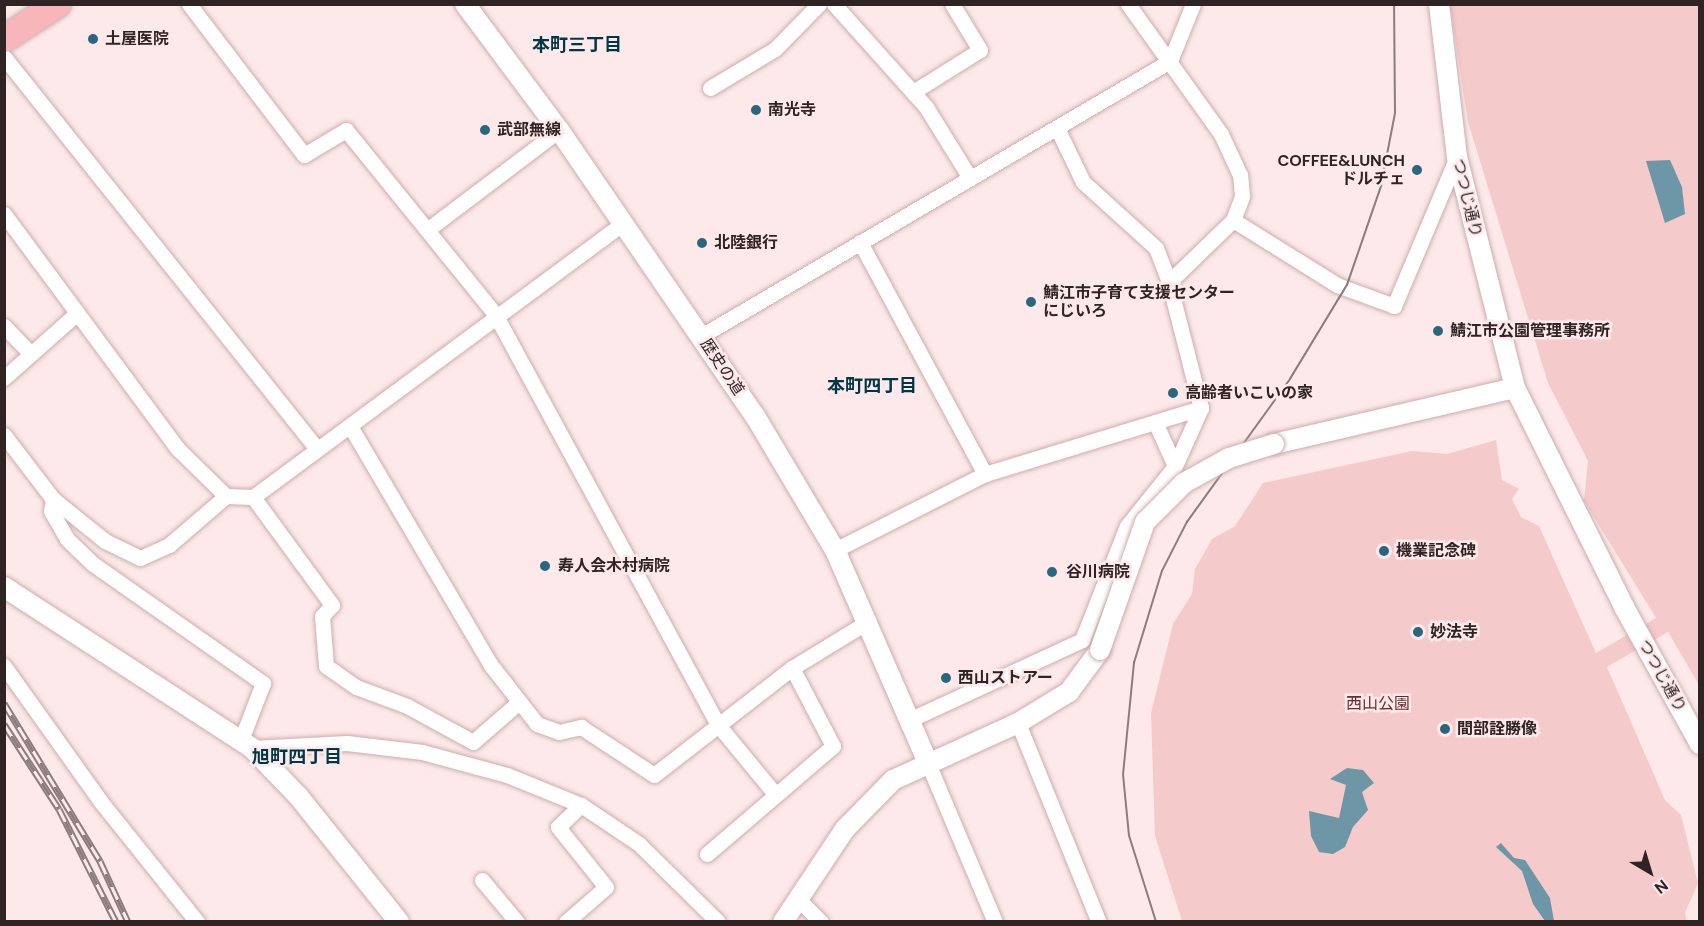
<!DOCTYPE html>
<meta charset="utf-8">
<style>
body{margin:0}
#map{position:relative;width:1704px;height:926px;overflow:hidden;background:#fde9e9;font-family:"DM Sans","Noto Sans JP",sans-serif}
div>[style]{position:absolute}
.green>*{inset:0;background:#f5cacb}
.water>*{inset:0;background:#6d97a7}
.roads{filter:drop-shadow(0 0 2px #ccadae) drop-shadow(0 0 2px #ccadae)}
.minor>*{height:15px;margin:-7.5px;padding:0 7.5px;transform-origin:7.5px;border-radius:7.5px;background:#fff}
.tertiary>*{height:20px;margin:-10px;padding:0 10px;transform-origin:10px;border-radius:10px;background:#fff}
.trunk>*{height:26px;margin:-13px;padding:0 13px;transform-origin:13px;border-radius:13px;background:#f8b6ba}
.tram>*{height:1.5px;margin:-0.75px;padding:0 0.75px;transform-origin:0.75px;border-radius:0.75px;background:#8c7c7d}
.rail>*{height:7px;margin-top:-3.5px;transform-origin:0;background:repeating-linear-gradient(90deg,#fde9e9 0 14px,#8c7c7d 0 28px);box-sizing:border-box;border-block:2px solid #8c7c7d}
.bridges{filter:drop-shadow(0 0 2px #ccadae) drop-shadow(0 0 2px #ccadae)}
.tertiary-bridge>*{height:20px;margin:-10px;padding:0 10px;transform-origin:10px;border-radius:10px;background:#fff}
.dots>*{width:16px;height:16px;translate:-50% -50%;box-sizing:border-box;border:3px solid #fde9e9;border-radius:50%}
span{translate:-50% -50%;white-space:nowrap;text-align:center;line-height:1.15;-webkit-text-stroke:5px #fde9e9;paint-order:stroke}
.poi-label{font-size:16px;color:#2f2324;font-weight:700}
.left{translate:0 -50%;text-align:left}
.right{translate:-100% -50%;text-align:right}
.street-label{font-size:16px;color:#2f2324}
.park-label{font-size:16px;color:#652d33}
.neighbourhood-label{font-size:18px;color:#003747;font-weight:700}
.frame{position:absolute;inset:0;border:6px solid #2f2324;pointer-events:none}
.north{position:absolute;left:1620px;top:842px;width:60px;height:60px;-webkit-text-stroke:4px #fde9e9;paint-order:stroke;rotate:142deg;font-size:16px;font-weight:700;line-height:24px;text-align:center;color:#2f2324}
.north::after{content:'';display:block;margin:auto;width:21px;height:27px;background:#2f2324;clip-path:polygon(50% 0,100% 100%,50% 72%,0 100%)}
</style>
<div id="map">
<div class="green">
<div style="clip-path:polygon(1450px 5px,1699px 5px,1699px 685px,1668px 632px,1607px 667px,1665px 800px,1681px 815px,1698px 883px,1685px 913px,1687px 921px,1182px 921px,1155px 836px,1151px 713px,1173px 624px,1192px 594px,1195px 569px,1212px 539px,1235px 526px,1263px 483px,1412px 451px,1447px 454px,1496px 440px,1502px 480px,1519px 489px,1512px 499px,1521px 517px,1539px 526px,1596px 653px,1656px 618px,1584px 501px,1588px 461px,1548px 383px,1468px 122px)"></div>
</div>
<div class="water">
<div style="clip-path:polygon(1670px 160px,1682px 187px,1685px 214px,1665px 223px,1646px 161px)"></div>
<div style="clip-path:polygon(1347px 768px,1363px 770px,1374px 783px,1362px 792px,1368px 810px,1353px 827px,1345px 847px,1333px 854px,1319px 852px,1311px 836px,1309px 811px,1339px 818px,1346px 785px,1330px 779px)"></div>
<div style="clip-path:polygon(1501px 843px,1514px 858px,1525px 860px,1550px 898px,1554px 921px,1545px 921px,1533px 904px,1522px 871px,1496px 847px)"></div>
</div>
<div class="roads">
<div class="minor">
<div style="left:189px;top:4px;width:190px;rotate:52.7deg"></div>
<div style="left:304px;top:155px;width:49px;rotate:-30.8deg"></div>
<div style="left:346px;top:130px;width:237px;rotate:51deg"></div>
<div style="left:495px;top:314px;width:469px;rotate:61.5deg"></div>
<div style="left:719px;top:726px;width:88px;rotate:50.5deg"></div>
<div style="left:834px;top:4px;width:138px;rotate:48.2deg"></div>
<div style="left:926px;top:107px;width:84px;rotate:58.2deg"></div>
<div style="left:4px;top:57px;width:502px;rotate:51.39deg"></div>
<div style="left:710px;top:88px;width:76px;rotate:-31deg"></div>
<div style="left:775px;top:49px;width:63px;rotate:-45.6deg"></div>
<div style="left:913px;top:92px;width:79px;rotate:-32.1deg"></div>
<div style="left:980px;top:50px;width:54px;rotate:-121.3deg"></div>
<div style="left:1058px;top:130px;width:58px;rotate:64.3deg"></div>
<div style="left:1083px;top:182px;width:98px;rotate:42.1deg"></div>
<div style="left:1156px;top:248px;width:36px;rotate:69deg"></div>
<div style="left:4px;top:214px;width:292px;rotate:53.5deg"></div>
<div style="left:178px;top:449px;width:67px;rotate:44.4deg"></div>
<div style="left:1233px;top:220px;width:123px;rotate:32deg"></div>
<div style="left:1337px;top:285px;width:61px;rotate:20.2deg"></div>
<div style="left:1394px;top:306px;width:162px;rotate:-67.1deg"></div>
<div style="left:427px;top:230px;width:166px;rotate:-37.1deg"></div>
<div style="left:860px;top:242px;width:264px;rotate:61.7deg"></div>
<div style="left:4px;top:326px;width:37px;rotate:46deg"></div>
<div style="left:701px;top:336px;width:544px;rotate:-30.39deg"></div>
<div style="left:1170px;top:61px;width:61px;rotate:-68deg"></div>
<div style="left:4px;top:378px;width:95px;rotate:-41.6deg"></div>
<div style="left:1155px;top:422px;width:48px;rotate:65.6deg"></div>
<div style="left:350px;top:426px;width:276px;rotate:59.5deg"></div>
<div style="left:490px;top:664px;width:76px;rotate:51.9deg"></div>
<div style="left:537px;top:724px;width:23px;rotate:20deg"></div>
<div style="left:559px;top:732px;width:23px;rotate:-13deg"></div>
<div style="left:581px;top:727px;width:87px;rotate:33.3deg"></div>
<div style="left:654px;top:775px;width:175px;rotate:-37.8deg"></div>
<div style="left:792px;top:668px;width:90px;rotate:-31.4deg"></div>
<div style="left:4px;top:435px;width:81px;rotate:52.6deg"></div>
<div style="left:53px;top:499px;width:67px;rotate:38.9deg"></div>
<div style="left:105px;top:541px;width:39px;rotate:26deg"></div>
<div style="left:140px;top:558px;width:32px;rotate:-24deg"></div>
<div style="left:169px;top:545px;width:75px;rotate:-40.7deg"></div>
<div style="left:226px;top:496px;width:27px;rotate:2deg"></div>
<div style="left:253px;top:497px;width:462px;rotate:-36.5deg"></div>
<div style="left:253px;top:497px;width:134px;rotate:53.8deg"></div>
<div style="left:332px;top:605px;width:15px;rotate:132deg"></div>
<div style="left:322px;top:616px;width:50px;rotate:85.4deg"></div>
<div style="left:326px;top:666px;width:37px;rotate:35deg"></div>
<div style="left:356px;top:687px;width:54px;rotate:20.4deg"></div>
<div style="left:407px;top:706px;width:75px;rotate:28.6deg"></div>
<div style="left:473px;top:742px;width:61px;rotate:-41deg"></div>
<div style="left:53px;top:499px;width:12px;rotate:99deg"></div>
<div style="left:51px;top:511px;width:32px;rotate:60deg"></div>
<div style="left:67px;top:539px;width:36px;rotate:44deg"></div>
<div style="left:93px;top:564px;width:208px;rotate:35deg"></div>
<div style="left:263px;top:683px;width:61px;rotate:111.1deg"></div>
<div style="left:835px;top:550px;width:168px;rotate:-26.9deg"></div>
<div style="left:985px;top:474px;width:226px;rotate:-17deg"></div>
<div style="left:4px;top:666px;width:167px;rotate:54.5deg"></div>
<div style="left:101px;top:802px;width:154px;rotate:51.3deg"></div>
<div style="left:909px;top:720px;width:191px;rotate:-24.8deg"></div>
<div style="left:1082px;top:640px;width:123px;rotate:-68.5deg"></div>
<div style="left:1127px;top:526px;width:77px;rotate:-51.3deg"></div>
<div style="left:1175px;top:466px;width:64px;rotate:-65.9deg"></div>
<div style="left:1201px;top:408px;width:130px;rotate:-104.3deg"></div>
<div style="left:1169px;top:282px;width:89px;rotate:-44.1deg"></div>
<div style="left:1233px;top:220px;width:26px;rotate:-69deg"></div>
<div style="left:1242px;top:196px;width:21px;rotate:-95deg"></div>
<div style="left:1240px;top:175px;width:45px;rotate:-114.9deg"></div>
<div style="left:1221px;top:134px;width:160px;rotate:-125.6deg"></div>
<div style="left:1018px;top:723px;width:215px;rotate:67.9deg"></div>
<div style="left:252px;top:748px;width:95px;rotate:-3deg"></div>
<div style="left:347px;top:743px;width:76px;rotate:6.8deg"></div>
<div style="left:422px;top:752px;width:88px;rotate:15.1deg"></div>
<div style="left:507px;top:775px;width:80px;rotate:22.1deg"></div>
<div style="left:581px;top:805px;width:70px;rotate:33.9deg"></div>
<div style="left:639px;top:844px;width:111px;rotate:44.6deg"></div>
<div style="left:927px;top:761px;width:175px;rotate:67.1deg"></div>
<div style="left:707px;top:854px;width:166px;rotate:-40.6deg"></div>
<div style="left:833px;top:746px;width:88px;rotate:-117.7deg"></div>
<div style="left:482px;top:880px;width:55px;rotate:50.2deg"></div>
<div style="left:799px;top:900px;width:31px;rotate:45deg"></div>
<div style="left:566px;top:922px;width:53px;rotate:-41.2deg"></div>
<div style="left:606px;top:887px;width:77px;rotate:-128.7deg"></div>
<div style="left:558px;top:827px;width:32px;rotate:-44deg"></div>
</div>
<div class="tertiary">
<div style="left:465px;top:4px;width:157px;rotate:53.3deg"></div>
<div style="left:559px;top:130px;width:347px;rotate:55.6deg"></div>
<div style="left:755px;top:416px;width:156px;rotate:59.2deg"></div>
<div style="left:835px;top:550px;width:230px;rotate:66.4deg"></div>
<div style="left:1439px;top:4px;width:154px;rotate:83.3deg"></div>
<div style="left:1457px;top:157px;width:238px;rotate:75.9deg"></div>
<div style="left:1515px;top:388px;width:245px;rotate:63.5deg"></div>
<div style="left:1624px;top:607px;width:157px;rotate:61deg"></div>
<div style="left:1274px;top:444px;width:247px;rotate:-13.1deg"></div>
<div style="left:4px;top:587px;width:296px;rotate:33deg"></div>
<div style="left:252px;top:748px;width:68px;rotate:46.2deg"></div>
<div style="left:299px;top:797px;width:160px;rotate:51.3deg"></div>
<div style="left:783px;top:922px;width:112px;rotate:-56.3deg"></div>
<div style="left:845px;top:829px;width:69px;rotate:-45.6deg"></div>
<div style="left:893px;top:780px;width:137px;rotate:-24.5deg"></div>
<div style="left:1018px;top:723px;width:60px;rotate:-31.3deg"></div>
<div style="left:1069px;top:692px;width:52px;rotate:-53.6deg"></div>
</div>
<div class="trunk">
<div style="left:4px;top:39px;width:64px;rotate:-32.9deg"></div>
</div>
</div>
<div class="tram">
<div style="left:1156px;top:922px;width:90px;rotate:-107.4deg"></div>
<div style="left:1129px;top:836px;width:61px;rotate:-95.6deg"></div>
<div style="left:1123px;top:775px;width:113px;rotate:-84.4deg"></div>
<div style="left:1134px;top:663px;width:96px;rotate:-73.1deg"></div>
<div style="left:1162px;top:571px;width:55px;rotate:-63deg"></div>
<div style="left:1187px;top:522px;width:176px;rotate:-54.2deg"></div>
<div style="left:1290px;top:379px;width:110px;rotate:-58.8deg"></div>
<div style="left:1347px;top:285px;width:105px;rotate:-71deg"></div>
<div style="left:1381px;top:186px;width:74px;rotate:-79.1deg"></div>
<div style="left:1395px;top:113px;width:109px;rotate:-90.5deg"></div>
</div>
<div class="rail">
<div style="left:4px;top:703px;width:185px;rotate:58.7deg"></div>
<div style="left:100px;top:861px;width:67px;rotate:65.3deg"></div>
<div style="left:4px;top:724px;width:101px;rotate:57.1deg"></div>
<div style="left:59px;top:809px;width:127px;rotate:63.2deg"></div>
</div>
<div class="bridges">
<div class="tertiary-bridge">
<div style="left:1100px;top:650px;width:136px;rotate:-70.6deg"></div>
<div style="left:1145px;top:522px;width:55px;rotate:-45deg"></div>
<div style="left:1184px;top:483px;width:51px;rotate:-29.1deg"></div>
<div style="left:1229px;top:458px;width:47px;rotate:-17.3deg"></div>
</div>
</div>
<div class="dots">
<div style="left:93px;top:39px;background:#28677d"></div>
<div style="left:756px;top:110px;background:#28677d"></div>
<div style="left:485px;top:130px;background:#28677d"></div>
<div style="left:1417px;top:170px;background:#28677d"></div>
<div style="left:702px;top:243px;background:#28677d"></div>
<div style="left:1031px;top:302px;background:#28677d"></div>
<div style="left:1438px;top:331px;background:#28677d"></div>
<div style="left:1173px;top:393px;background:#28677d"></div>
<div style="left:1384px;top:551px;background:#28677d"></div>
<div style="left:545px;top:566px;background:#28677d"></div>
<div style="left:1052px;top:572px;background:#28677d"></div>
<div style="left:1418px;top:632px;background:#28677d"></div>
<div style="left:946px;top:678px;background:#28677d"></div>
<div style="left:1445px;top:729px;background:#28677d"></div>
</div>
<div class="poi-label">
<span class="left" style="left:105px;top:39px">土屋医院</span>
<span class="left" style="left:768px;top:110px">南光寺</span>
<span class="left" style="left:497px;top:130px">武部無線</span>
<span class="right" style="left:1405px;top:170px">COFFEE&amp;LUNCH<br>ドルチェ</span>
<span class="left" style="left:714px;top:243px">北陸銀行</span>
<span class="left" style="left:1043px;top:302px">鯖江市子育て支援センター<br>にじいろ</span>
<span class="left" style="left:1450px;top:331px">鯖江市公園管理事務所</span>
<span class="left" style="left:1185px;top:393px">高齢者いこいの家</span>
<span class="left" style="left:1396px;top:551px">機業記念碑</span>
<span class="left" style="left:558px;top:566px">寿人会木村病院</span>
<span class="left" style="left:1066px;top:572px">谷川病院</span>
<span class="left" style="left:1430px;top:632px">妙法寺</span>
<span class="left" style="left:958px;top:678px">西山ストアー</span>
<span class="left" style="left:1457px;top:729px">間部詮勝像</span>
</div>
<div class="street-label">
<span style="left:1467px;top:198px;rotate:77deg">つつじ通り</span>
<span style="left:722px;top:367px;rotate:56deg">歴史の道</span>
<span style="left:1662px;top:676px;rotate:61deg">つつじ通り</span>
</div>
<div class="park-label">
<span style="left:1378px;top:704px">西山公園</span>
</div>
<div class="neighbourhood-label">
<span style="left:577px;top:45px">本町三丁目</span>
<span style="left:872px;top:386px">本町四丁目</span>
<span style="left:297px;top:757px">旭町四丁目</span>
</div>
<div class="frame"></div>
<div class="north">N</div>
</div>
